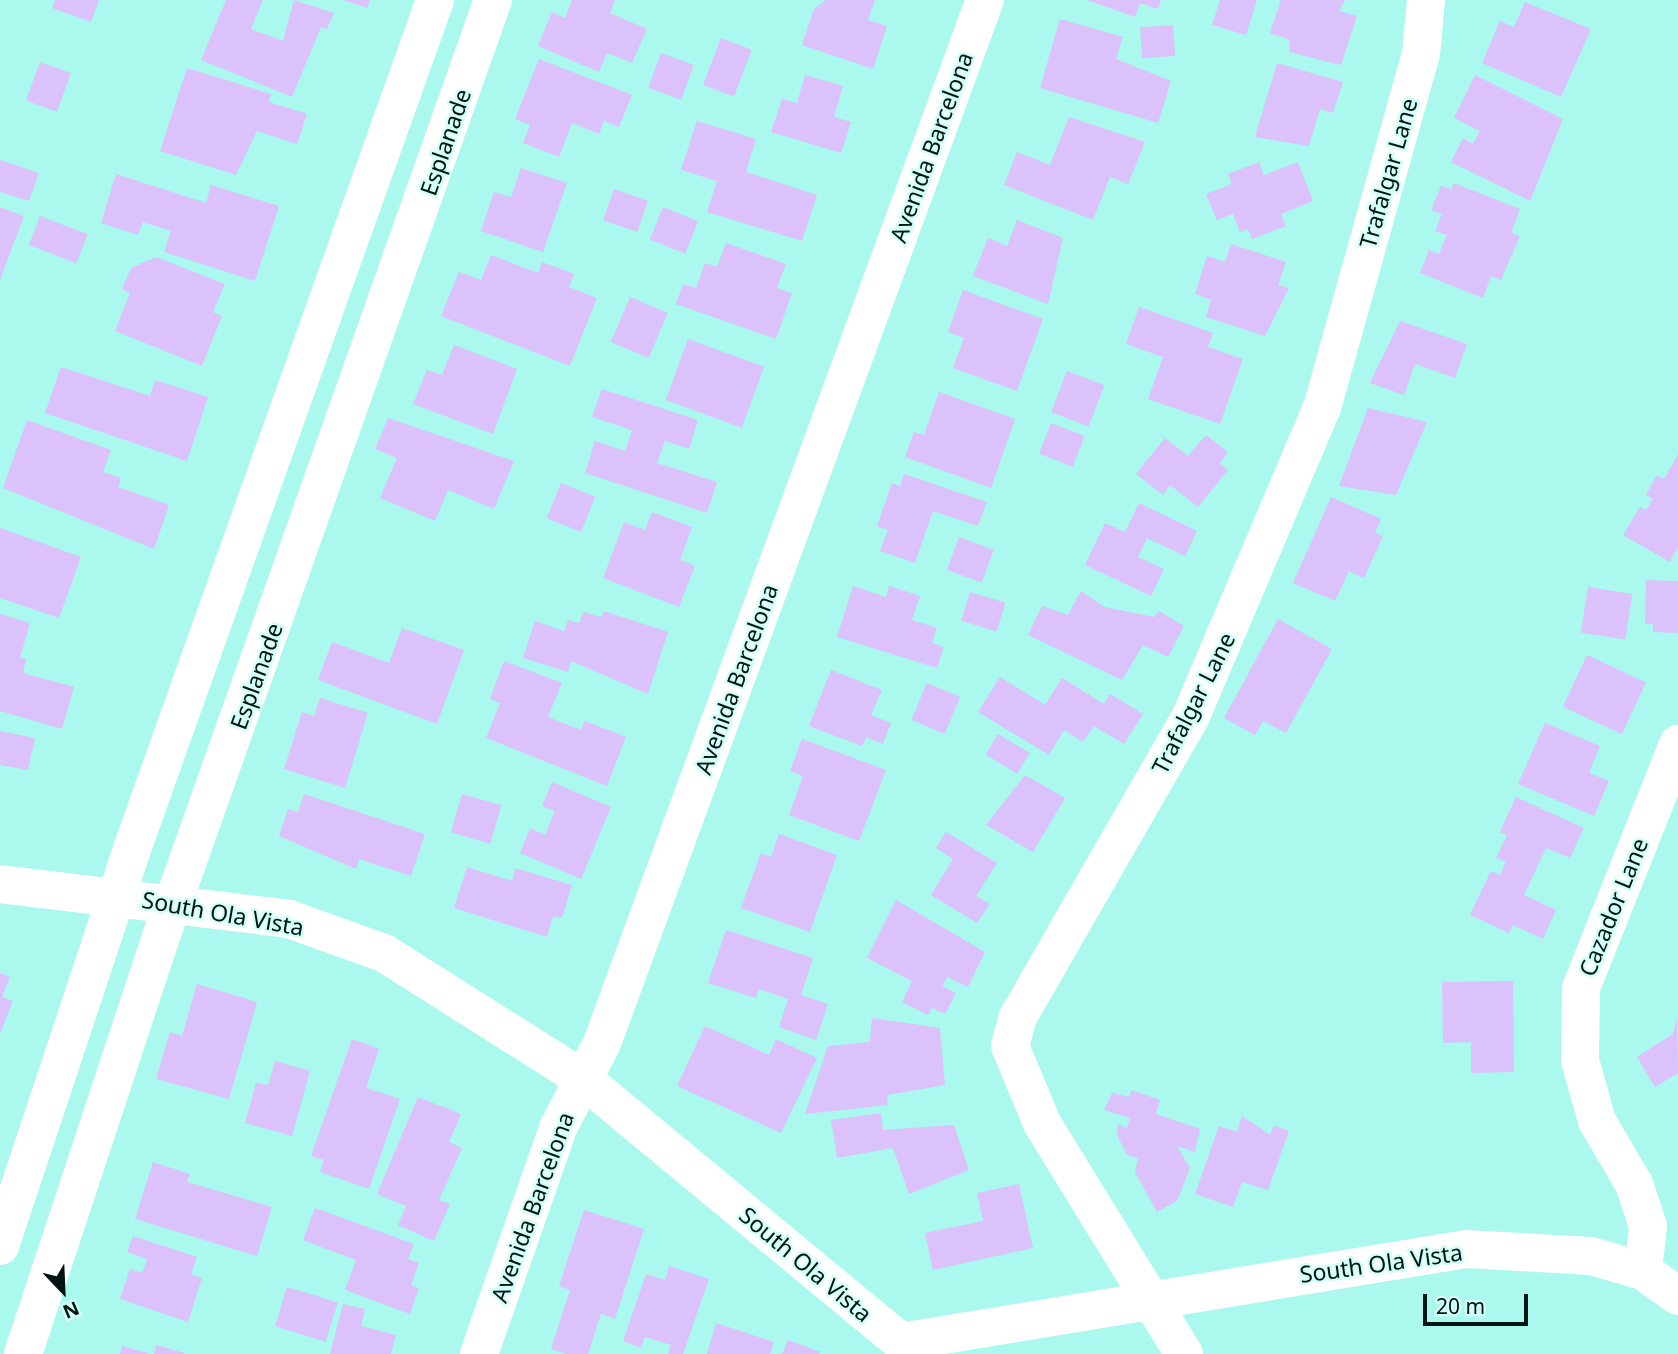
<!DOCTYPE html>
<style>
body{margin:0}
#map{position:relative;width:1678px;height:1354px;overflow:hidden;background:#aaf8ee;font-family:"Noto Sans",sans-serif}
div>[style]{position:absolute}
.building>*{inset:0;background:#dbc2fa;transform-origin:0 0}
.street>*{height:38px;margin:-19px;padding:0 19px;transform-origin:19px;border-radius:19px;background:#fff}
.secondary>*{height:38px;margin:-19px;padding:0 19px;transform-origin:19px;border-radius:19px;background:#fff}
span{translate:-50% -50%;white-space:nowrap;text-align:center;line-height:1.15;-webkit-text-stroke:5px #d2fff8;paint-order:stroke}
.street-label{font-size:23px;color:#001512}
.north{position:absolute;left:28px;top:1256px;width:70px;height:70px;-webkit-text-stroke:5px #d2fff8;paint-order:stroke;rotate:157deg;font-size:19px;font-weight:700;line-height:28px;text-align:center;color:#001512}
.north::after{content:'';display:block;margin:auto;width:24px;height:32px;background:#001512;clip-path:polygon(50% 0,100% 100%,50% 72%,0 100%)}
.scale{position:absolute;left:1423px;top:1294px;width:105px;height:32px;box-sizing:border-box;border:4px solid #001512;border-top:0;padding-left:9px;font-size:21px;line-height:24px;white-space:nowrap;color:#001512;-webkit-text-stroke:5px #d2fff8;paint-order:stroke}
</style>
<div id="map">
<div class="building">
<div style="clip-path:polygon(55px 0,99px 0,91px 22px,52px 8px)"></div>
<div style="clip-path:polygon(226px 0,263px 0,251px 29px,283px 41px,294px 0,334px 13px,327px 29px,321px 27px,292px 97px,201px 60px)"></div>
<div style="clip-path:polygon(343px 0,370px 0,367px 8px)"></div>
<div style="clip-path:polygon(572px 0,615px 0,610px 13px,647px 29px,632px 63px,607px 53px,599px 72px,538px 46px,552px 12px,565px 18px)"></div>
<div style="clip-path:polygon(826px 0,875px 0,868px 20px,887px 26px,873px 69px,802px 45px,814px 9px)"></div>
<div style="clip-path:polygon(1087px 0,1161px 0,1158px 9px,1140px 3px,1135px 17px)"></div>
<div style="clip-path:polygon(1220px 0,1257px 0,1246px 35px,1212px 25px)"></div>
<div style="clip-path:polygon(1281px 0,1345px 0,1339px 11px,1357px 16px,1341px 65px,1289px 52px,1290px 40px,1270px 33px)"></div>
<div style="clip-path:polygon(1525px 2px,1591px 29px,1561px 97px,1482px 63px,1500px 21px,1514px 27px)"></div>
<div style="clip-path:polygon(1060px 19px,1123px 37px,1116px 59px,1171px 81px,1158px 123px,1040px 88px)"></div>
<div style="left:1173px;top:25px;width:31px;height:33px;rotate:86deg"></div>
<div style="left:721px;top:38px;width:33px;height:50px;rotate:21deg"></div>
<div style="left:661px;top:53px;width:35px;height:37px;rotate:20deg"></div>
<div style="clip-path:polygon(539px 59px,632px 95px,619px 127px,604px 121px,599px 134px,572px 123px,559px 157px,523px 143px,530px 125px,515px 119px)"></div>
<div style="left:40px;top:62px;width:33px;height:41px;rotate:20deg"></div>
<div style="clip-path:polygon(1277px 63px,1343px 82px,1333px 113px,1320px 109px,1309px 146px,1255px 137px)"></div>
<div style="clip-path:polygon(187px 68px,271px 94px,269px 102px,307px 114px,297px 144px,257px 131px,236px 175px,160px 151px)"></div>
<div style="clip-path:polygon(805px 75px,843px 86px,834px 117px,851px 122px,841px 153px,771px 132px,782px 99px,797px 103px)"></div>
<div style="clip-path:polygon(1475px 75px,1563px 119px,1530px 201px,1451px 162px,1463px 138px,1473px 144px,1480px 131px,1454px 118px)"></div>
<div style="clip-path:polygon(1069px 117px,1145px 142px,1128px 184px,1110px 177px,1093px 220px,1004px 185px,1017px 152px,1050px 165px)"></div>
<div style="clip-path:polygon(697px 121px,756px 139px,746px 172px,817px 195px,802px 241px,707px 212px,717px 181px,681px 170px)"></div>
<div style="clip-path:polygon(0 160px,39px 173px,29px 201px,0 192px)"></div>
<div style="clip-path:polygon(1259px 162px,1264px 175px,1298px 162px,1313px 201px,1281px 214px,1286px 226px,1252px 239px,1248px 229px,1240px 232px,1233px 214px,1217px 220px,1206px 194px,1232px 184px,1228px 174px)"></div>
<div style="clip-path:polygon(521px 168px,567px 183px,543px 252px,481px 231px,494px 192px,511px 197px)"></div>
<div style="clip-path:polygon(116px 174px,206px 203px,211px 185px,279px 206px,255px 281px,164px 252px,171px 231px,143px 222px,138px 235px,101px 223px)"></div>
<div style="clip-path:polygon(1454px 183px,1520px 209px,1511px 233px,1520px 236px,1501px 280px,1491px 276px,1483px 298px,1420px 273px,1429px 250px,1439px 254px,1447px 235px,1435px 231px,1442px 214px,1431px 210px,1441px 186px,1451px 189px)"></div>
<div style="left:614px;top:189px;width:36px;height:33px;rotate:19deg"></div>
<div style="clip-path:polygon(0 207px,24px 216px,0 280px)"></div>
<div style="left:663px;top:207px;width:38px;height:35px;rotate:22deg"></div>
<div style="left:40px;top:216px;width:51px;height:31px;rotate:21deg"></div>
<div style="clip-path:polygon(1017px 220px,1063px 238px,1048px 304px,973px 276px,988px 238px,1007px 246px)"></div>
<div style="clip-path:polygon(726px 243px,786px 264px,777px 288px,792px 293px,776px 339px,676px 304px,683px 284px,696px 288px,705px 263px,717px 267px)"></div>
<div style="clip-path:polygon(1231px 244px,1286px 262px,1278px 285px,1289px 288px,1265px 336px,1206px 317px,1211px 300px,1195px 294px,1207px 256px,1225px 262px)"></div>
<div style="clip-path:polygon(491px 255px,538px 273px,542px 262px,574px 274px,569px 287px,597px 298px,570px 366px,441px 316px,459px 272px,481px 280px)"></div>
<div style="clip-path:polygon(156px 257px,225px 284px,213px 312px,222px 316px,202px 366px,115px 331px,130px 293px,122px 289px,131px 268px)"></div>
<div style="clip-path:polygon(963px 290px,1043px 319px,1017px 391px,953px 368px,964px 338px,948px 332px)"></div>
<div style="left:630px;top:297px;width:41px;height:49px;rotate:23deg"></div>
<div style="clip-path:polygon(1139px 307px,1213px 333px,1208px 347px,1243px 359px,1220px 424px,1148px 399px,1163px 357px,1126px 344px)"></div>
<div style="clip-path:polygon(1400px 321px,1467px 344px,1455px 378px,1415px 364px,1404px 395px,1370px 383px)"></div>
<div style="left:688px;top:339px;width:81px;height:65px;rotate:20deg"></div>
<div style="clip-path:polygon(454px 345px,517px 369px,493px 434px,413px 404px,427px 370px,442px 375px)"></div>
<div style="clip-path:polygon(61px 367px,150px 396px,155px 380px,208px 397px,187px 461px,45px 413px)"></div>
<div style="left:1067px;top:371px;width:40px;height:44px;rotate:21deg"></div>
<div style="clip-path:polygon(602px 389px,698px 420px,689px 449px,665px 441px,657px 463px,717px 482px,707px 513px,585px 473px,595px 441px,625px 451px,632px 430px,592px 417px)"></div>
<div style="clip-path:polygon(939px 392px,1015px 419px,991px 488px,905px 457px,914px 432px,924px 435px)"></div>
<div style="clip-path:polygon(1368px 408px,1427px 422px,1396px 495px,1339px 486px)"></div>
<div style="clip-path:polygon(388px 418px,514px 461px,494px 509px,448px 490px,435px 521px,380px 498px,397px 458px,375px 449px)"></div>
<div style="clip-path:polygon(27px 420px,111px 450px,103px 472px,121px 478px,118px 487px,169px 505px,154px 549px,3px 488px)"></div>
<div style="left:1051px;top:423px;width:36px;height:33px;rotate:21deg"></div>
<div style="clip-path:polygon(1206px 435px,1228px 452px,1220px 463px,1228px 470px,1198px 507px,1170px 485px,1163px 495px,1136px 474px,1165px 438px,1188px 456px)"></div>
<div style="clip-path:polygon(1678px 454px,1678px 547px,1670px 562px,1623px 535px,1640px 507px,1646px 510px,1653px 499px,1646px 495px,1657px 475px,1664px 479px)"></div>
<div style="clip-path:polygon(904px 474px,987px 502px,978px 526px,933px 511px,915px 563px,880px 551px,888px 530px,877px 526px,892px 483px,900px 486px)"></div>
<div style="left:561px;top:483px;width:37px;height:38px;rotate:22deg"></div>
<div style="clip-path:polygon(1331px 497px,1381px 519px,1375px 533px,1383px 536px,1364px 578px,1349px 571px,1335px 601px,1293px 583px)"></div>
<div style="clip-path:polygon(1139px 503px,1197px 531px,1185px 556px,1147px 538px,1138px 557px,1164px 569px,1151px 596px,1085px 565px,1105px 523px,1125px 532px)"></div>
<div style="clip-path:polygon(652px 512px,692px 527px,680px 560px,695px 566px,679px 607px,603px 578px,624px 522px,645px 530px)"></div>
<div style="clip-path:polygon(0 528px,81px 557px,59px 618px,0 598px)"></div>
<div style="left:959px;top:537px;width:37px;height:35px;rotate:20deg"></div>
<div style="clip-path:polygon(1646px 580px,1678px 581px,1678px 633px,1653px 632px,1653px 624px,1645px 624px)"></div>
<div style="clip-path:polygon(853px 586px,886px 597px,889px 586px,920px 596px,912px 620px,937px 628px,932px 643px,944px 647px,937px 668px,837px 637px)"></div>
<div style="left:1588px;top:587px;width:45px;height:46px;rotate:9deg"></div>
<div style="clip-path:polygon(1081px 591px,1104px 607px,1154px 617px,1159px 611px,1184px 626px,1168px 657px,1143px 645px,1122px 680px,1028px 635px,1042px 606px,1068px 615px)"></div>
<div style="left:970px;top:592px;width:37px;height:30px;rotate:17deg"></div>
<div style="clip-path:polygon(604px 611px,668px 632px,648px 694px,571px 661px,568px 672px,523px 658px,535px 621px,564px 631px,568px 620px,579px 623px,583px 612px,601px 617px)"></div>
<div style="clip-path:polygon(0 614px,30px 623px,20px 658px,26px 659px,23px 673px,74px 687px,62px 729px,0 711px)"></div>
<div style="clip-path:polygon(1278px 619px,1332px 649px,1286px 733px,1263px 721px,1255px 735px,1224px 718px)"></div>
<div style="clip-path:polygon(402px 628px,464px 650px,437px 724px,318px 680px,332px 642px,389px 663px)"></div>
<div style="left:1587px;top:655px;width:65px;height:57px;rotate:25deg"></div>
<div style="clip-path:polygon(504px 661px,562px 683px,548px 717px,581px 730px,585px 721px,626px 737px,607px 786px,486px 738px,500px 703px,490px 699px)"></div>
<div style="clip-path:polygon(831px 670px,882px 690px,871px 715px,891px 723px,883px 744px,866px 737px,862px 746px,809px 726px)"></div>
<div style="clip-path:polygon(1000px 677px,1045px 705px,1062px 678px,1104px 704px,1110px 694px,1143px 714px,1124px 744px,1094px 726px,1083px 742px,1064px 730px,1049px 755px,978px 712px)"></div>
<div style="left:927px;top:683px;width:36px;height:40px;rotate:23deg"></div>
<div style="clip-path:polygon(320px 698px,368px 713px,345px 788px,284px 769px,302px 712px,314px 716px)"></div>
<div style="clip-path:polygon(1545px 723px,1600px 746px,1589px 773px,1609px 781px,1594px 816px,1518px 784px)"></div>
<div style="clip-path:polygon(0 731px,35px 738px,28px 770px,0 765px)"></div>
<div style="left:998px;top:734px;width:37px;height:24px;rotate:31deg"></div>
<div style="clip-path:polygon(802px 739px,886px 770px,859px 841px,789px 815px,803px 776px,790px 771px)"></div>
<div style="clip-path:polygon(1025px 775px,1065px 798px,1033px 852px,986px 825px)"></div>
<div style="clip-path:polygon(552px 782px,611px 807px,581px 879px,520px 853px,530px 828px,545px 835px,555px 811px,542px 806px)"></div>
<div style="clip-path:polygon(304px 794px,425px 834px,411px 876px,359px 859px,356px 869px,279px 836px,288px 809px,298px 812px)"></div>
<div style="left:462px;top:794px;width:41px;height:40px;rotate:16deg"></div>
<div style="clip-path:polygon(1516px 797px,1584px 828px,1570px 858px,1546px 848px,1524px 895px,1556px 910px,1543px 939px,1513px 925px,1509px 933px,1470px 915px,1491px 871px,1500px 875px,1506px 862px,1496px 858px,1507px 835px,1500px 832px)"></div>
<div style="clip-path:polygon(946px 832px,997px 863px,976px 896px,990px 904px,977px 923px,931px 895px,953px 859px,936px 848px)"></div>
<div style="clip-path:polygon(779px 834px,837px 855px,810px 932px,741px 908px,761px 853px,771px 857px)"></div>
<div style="clip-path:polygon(467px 867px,512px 881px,515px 868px,572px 885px,562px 918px,553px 916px,547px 937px,454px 908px)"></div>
<div style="clip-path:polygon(896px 900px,985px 952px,968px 987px,947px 977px,942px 986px,956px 993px,945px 1014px,932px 1008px,928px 1015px,902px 1002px,912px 981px,867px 958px)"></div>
<div style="clip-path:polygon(726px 930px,813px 958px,801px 995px,828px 1004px,816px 1040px,779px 1027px,788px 999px,759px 989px,756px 998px,708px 983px)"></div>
<div style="clip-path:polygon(0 973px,10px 977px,2px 997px,13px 1001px,0 1034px)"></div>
<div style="clip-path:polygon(1513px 981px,1514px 1072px,1471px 1073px,1471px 1042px,1443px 1043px,1442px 982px)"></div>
<div style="clip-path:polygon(197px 984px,257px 1002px,229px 1099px,156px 1079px,170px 1032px,182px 1036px)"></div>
<div style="clip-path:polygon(872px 1018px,940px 1028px,945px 1085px,887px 1095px,888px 1105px,805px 1114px,828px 1046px,870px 1042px)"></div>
<div style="clip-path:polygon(1677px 1018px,1678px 1073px,1655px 1087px,1637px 1057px,1673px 1034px)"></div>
<div style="clip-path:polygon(705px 1026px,769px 1055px,776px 1039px,817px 1058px,781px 1133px,677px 1086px)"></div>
<div style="clip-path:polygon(352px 1039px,379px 1049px,366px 1088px,400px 1099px,369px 1189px,320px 1172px,324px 1160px,311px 1156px)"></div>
<div style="clip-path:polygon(275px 1061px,310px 1071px,292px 1136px,245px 1123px,256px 1083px,268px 1085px)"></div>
<div style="clip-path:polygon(1131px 1090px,1160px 1100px,1156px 1114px,1200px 1129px,1195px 1152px,1177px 1146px,1190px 1168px,1177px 1201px,1157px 1212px,1135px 1172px,1138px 1158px,1127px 1155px,1117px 1135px,1118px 1124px,1127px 1128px,1130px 1118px,1104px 1110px,1112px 1093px,1130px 1097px)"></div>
<div style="clip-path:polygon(418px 1097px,461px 1114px,449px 1142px,462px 1148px,439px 1200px,450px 1204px,434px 1241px,398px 1225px,406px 1206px,377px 1194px)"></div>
<div style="clip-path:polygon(881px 1113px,883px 1130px,954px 1125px,969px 1170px,909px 1194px,893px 1148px,837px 1158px,831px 1120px)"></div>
<div style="clip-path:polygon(1242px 1116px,1270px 1135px,1274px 1125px,1289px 1131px,1268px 1190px,1242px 1182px,1233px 1207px,1195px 1194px,1219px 1126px,1237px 1132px)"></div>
<div style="clip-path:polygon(153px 1162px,190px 1174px,187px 1182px,272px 1207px,257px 1256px,135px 1219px)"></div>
<div style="clip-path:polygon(1019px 1184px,1033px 1248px,933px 1270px,925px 1233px,983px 1221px,977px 1193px)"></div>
<div style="clip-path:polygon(315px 1208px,414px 1244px,408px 1259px,419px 1263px,411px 1285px,419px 1288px,410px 1314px,345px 1290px,356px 1260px,303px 1240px)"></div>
<div style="clip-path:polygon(584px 1210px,644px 1229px,615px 1319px,601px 1314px,588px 1354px,567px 1354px,551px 1349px,570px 1290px,559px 1286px)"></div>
<div style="clip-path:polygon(133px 1236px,197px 1257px,191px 1274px,202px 1278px,188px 1322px,120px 1299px,130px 1269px,142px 1273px,147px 1259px,127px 1252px)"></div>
<div style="clip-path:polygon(669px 1266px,709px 1279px,683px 1354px,668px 1354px,671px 1345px,645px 1337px,641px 1348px,623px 1341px,646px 1274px,665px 1280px)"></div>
<div style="left:287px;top:1287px;width:53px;height:41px;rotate:17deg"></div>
<div style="clip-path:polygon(343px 1304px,365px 1309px,361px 1326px,396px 1335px,391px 1354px,330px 1354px)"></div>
<div style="clip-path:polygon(716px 1323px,774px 1342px,770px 1354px,707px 1354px)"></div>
<div style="clip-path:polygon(788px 1340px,820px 1352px,819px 1354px,782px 1354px)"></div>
<div style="clip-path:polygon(156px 1345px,184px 1353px,184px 1354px,154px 1354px)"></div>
<div style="clip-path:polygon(122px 1346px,148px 1353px,148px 1354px,120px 1354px)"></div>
</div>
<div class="street">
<div style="left:1643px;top:1271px;width:45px;rotate:-83.7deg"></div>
<div style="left:1648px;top:1226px;width:44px;rotate:-108.4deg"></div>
<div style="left:1634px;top:1184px;width:73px;rotate:-120.4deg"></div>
<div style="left:1597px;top:1121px;width:63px;rotate:-105.6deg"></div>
<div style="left:1580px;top:1060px;width:72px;rotate:-89.2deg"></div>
<div style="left:1581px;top:988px;width:263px;rotate:-68.3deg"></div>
<div style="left:479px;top:1354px;width:239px;rotate:-70.7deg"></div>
<div style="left:558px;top:1128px;width:96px;rotate:-62.6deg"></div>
<div style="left:602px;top:1043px;width:1111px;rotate:-69.84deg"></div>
<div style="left:1184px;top:1354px;width:271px;rotate:-121.6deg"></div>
<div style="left:1042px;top:1123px;width:83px;rotate:-112.6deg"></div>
<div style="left:1010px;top:1046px;width:30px;rotate:-75deg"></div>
<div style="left:1018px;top:1017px;width:347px;rotate:-60.1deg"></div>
<div style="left:1191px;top:716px;width:335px;rotate:-67deg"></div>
<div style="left:1322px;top:408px;width:368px;rotate:-74.4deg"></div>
<div style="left:1421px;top:54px;width:54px;rotate:-84.7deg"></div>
</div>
<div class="secondary">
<div style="left:0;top:884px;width:291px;rotate:6.9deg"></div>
<div style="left:289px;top:919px;width:101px;rotate:19.7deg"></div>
<div style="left:384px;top:953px;width:236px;rotate:32.3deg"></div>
<div style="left:583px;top:1079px;width:413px;rotate:39.6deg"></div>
<div style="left:901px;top:1342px;width:573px;rotate:-9.35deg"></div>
<div style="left:1466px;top:1249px;width:125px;rotate:3.2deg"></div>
<div style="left:1591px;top:1256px;width:54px;rotate:16.1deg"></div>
<div style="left:1643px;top:1271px;width:43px;rotate:35.5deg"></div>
<div style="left:0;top:1246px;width:422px;rotate:-71.6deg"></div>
<div style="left:133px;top:846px;width:898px;rotate:-70.35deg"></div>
<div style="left:23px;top:1354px;width:442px;rotate:-71.7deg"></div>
<div style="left:162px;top:934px;width:991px;rotate:-70.49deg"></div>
</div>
<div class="street-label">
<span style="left:445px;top:142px;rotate:-71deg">Esplanade</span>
<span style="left:931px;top:147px;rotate:-70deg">Avenida Barcelona</span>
<span style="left:1388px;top:173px;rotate:-74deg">Trafalgar Lane</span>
<span style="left:256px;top:676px;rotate:-70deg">Esplanade</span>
<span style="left:736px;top:679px;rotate:-70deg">Avenida Barcelona</span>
<span style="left:1193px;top:703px;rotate:-63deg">Trafalgar Lane</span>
<span style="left:1613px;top:907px;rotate:-68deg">Cazador Lane</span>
<span style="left:223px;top:913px;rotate:10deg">South Ola Vista</span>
<span style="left:532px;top:1207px;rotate:-70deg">Avenida Barcelona</span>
<span style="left:1381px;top:1263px;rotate:-8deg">South Ola Vista</span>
<span style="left:806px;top:1264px;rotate:40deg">South Ola Vista</span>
</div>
<div class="north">N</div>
<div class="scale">20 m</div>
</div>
